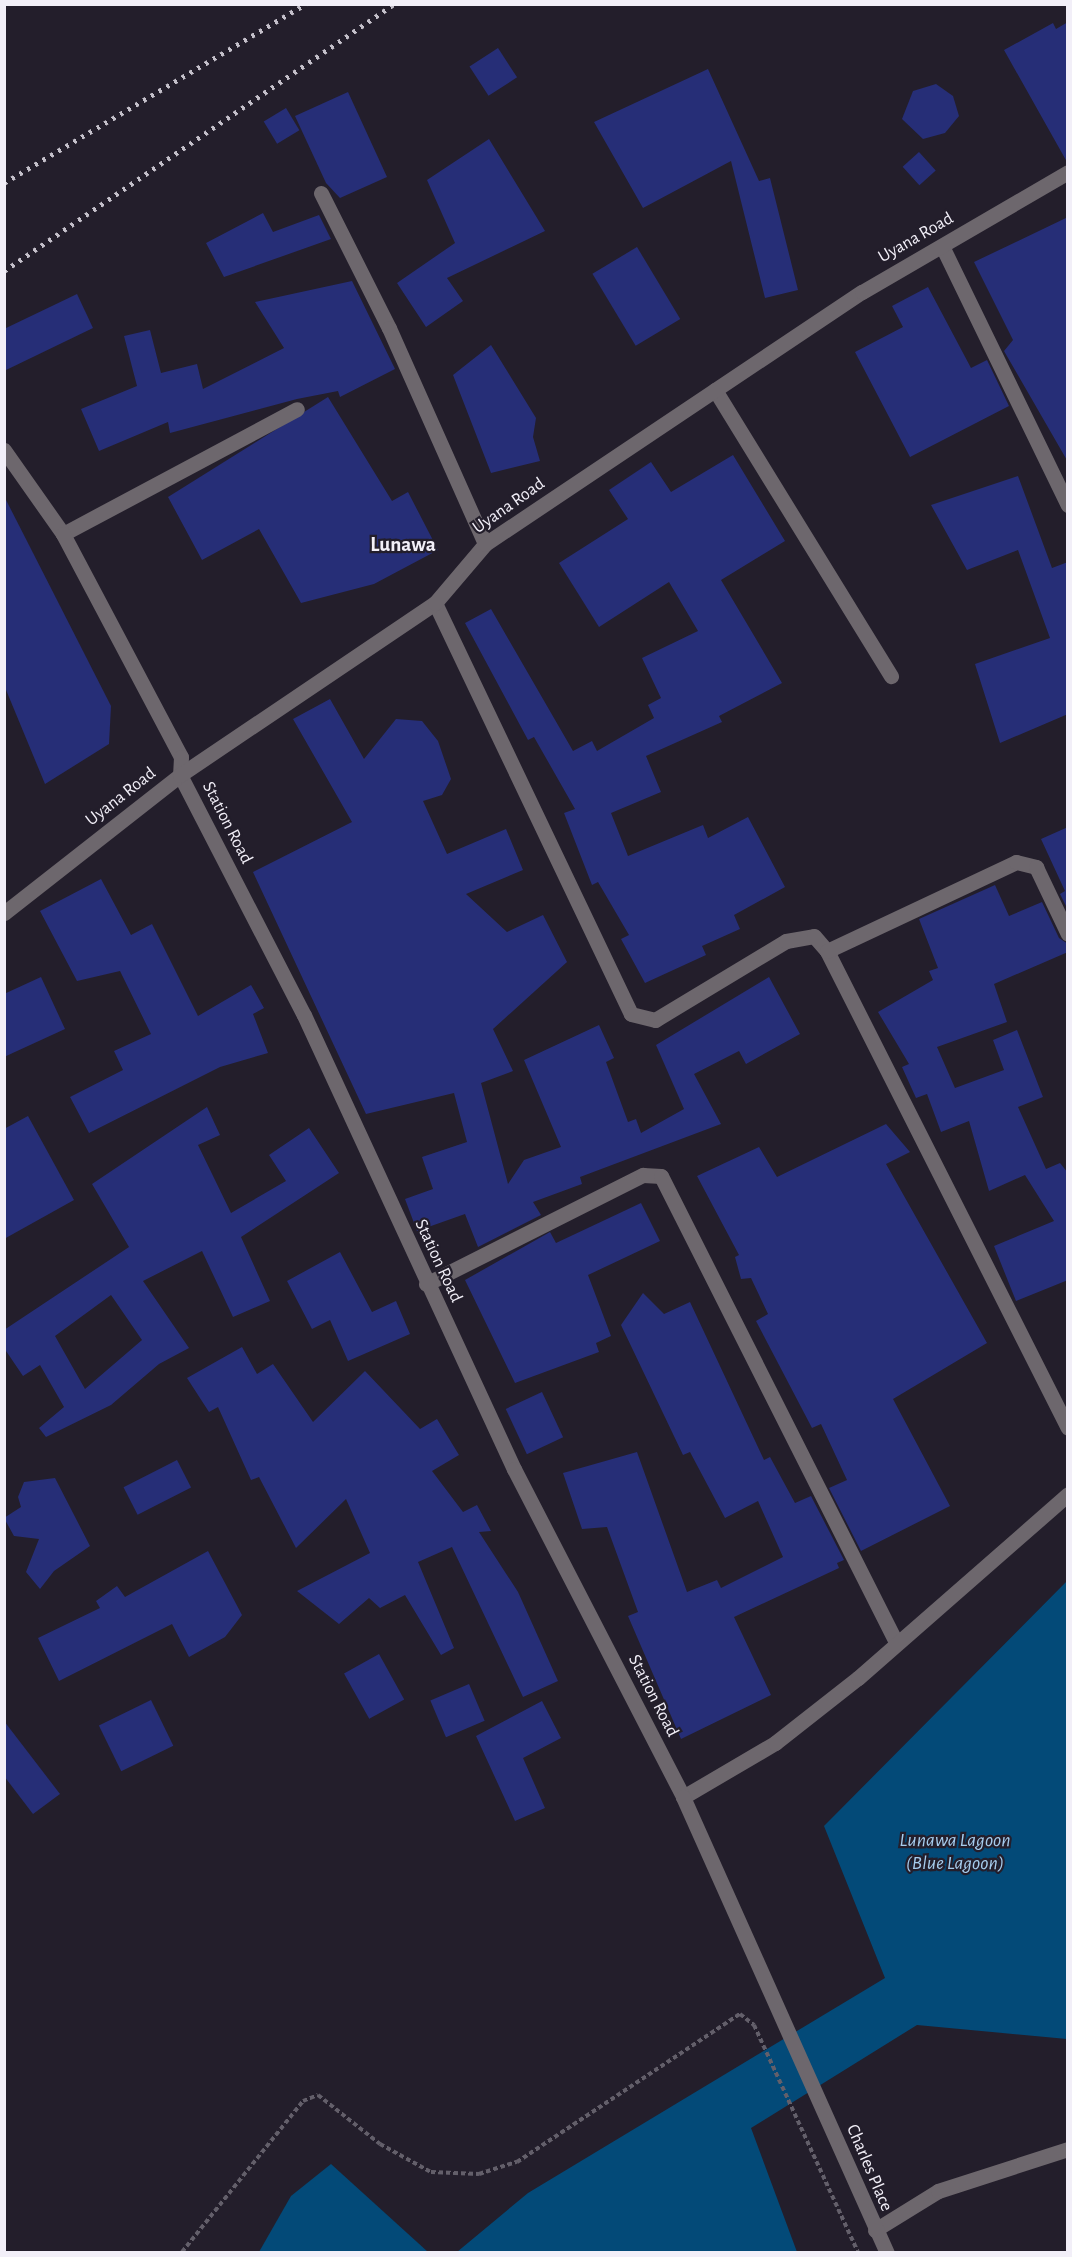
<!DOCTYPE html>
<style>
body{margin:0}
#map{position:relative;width:1072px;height:2257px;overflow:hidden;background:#231e2b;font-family:"Alegreya Sans",sans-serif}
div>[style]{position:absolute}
.water>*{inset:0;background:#034a78}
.building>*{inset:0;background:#262e77;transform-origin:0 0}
.path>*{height:4px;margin-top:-2px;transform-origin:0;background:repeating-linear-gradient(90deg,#635f6a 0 4.5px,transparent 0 7.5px)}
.minor>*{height:15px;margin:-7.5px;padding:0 7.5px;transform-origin:7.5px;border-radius:7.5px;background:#6d676d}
.tertiary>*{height:15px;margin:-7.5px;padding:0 7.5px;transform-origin:7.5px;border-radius:7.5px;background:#6d676d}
.rail>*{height:4.5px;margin-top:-2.25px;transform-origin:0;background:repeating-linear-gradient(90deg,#c4c0ca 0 3px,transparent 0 9px)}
span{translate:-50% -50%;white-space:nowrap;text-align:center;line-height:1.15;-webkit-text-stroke:4.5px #231e2b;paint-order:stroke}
.street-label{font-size:18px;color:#f2eff8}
.water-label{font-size:20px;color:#a6cced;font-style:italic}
.quarter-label{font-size:21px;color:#f2eff8;font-weight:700}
.frame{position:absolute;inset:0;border:6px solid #f2eff8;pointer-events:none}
</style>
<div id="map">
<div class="water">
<div style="clip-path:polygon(1067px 1581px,1067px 2039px,917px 2025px,751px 2128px,797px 2252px,457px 2252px,528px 2193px,885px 1978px,824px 1826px)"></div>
<div style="clip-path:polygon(331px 2164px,428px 2252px,259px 2252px,291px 2196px)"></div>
</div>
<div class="building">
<div style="clip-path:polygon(1068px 22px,1068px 162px,1067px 162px,1004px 50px,1053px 23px,1056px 29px)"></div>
<div style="left:498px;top:48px;width:35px;height:34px;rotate:57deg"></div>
<div style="clip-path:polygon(708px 69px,759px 181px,770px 178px,798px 290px,765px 298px,731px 161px,643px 208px,594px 122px)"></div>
<div style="clip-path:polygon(936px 84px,953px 96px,959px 116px,945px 133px,923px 139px,902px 119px,913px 91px)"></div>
<div style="clip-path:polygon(348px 92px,387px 177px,340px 198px,326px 183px,295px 116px)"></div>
<div style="left:286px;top:108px;width:26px;height:26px;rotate:59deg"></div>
<div style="clip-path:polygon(489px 139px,545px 231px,447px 278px,463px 301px,426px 327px,397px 283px,455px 243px,427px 180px)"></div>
<div style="left:919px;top:152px;width:25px;height:22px;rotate:48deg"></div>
<div style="clip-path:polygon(263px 213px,273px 232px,319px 215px,331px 239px,224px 277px,206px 243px)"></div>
<div style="clip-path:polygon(1068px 217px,1068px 462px,1004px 351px,1013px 340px,974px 262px)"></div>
<div style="left:637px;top:247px;width:84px;height:52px;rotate:59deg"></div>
<div style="clip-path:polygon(352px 281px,395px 369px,340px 397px,338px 391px,297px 399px,170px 433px,168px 422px,99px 451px,81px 409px,137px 386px,124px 336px,150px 330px,161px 373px,197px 364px,203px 389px,284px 348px,255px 302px)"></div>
<div style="clip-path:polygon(928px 287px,971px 368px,987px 360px,1009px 406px,910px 457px,855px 352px,903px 327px,892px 306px)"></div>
<div style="clip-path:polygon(77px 294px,93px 328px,4px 371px,4px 329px)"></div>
<div style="clip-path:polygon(491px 345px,536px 418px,533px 437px,540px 461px,491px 473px,453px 375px)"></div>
<div style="clip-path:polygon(328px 397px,392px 501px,408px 492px,438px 550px,374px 584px,301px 603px,259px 529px,202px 560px,168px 497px)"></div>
<div style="clip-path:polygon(733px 455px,785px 541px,721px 580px,782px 683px,719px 716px,722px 722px,646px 756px,661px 792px,611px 813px,628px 856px,703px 825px,708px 838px,748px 817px,785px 887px,734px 915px,740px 929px,702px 946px,706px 955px,645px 983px,621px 939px,629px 935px,598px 882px,592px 885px,564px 813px,575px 809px,534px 737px,528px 740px,465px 623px,491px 609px,573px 751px,592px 741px,597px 751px,654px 718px,648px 705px,661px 698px,642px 658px,698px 631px,669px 582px,599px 627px,559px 563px,628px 519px,609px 490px,651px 462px,671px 492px)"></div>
<div style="clip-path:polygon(1018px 476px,1052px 568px,1068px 562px,1068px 714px,1000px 743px,975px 664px,1050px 638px,1018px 550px,967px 570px,931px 505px)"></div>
<div style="clip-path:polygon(4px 496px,111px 706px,109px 744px,45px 784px,4px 685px)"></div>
<div style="clip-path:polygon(330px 699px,364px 759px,396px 719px,422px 721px,438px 741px,451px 779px,442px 795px,423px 801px,447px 854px,506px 829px,523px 870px,466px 894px,507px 932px,543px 915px,567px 962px,493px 1029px,513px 1071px,481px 1083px,508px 1184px,524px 1160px,561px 1147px,524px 1060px,599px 1025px,614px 1058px,606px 1062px,628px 1122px,636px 1119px,641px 1133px,684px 1109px,656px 1045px,769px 977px,800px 1034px,746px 1064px,739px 1051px,694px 1074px,721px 1124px,580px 1177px,582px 1184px,533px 1202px,541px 1215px,478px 1247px,465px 1214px,417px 1231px,405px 1199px,433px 1189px,422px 1157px,467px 1142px,454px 1093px,366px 1114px,253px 872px,352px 822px,293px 719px)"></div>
<div style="clip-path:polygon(1068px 827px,1068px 910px,1060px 894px,1065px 891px,1041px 839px)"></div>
<div style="clip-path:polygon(101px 879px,131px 935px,152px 924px,198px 1016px,251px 985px,264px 1008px,253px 1014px,268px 1053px,220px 1067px,89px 1133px,70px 1097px,123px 1070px,114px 1051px,151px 1034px,120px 971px,77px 981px,40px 911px)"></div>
<div style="clip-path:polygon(995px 885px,1009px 916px,1042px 902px,1059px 938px,1068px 944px,1068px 952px,994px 984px,1007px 1022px,937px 1047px,955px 1088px,1004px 1070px,993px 1040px,1017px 1030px,1043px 1097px,1018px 1107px,1046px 1169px,1060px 1163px,1068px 1173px,1068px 1280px,1016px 1301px,994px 1246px,1054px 1221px,1025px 1175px,989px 1191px,969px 1121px,941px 1132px,927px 1094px,916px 1098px,902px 1067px,909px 1064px,878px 1012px,933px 980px,929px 971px,938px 968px,919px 919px)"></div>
<div style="clip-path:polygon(41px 977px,65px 1029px,4px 1057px,4px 994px)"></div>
<div style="clip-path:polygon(evenodd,207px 1107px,220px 1135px,198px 1145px,231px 1213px,286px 1181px,269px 1155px,309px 1128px,339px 1173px,241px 1237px,270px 1301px,233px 1317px,202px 1251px,143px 1281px,189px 1348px,159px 1364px,111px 1405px,46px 1437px,39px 1428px,64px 1407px,40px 1365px,23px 1376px,4px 1348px,4px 1330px,129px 1247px,92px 1184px,207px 1107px,111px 1295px,142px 1340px,85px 1389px,55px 1336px,111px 1295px)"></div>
<div style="clip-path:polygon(28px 1116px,74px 1200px,4px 1239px,4px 1129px)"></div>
<div style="clip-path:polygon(886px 1124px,910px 1152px,886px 1164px,987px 1343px,893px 1399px,950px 1506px,861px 1551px,829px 1488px,847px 1480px,821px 1424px,812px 1428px,756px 1321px,768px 1314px,751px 1278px,741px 1279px,735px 1257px,739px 1255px,697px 1176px,759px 1147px,777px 1177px)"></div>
<div style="clip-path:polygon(641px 1203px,660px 1241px,588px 1275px,611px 1336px,596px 1343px,599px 1352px,515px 1383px,465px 1280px,550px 1232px,556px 1243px)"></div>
<div style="clip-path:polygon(340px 1252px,372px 1312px,396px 1301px,410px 1334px,348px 1361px,330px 1320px,312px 1329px,287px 1281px)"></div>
<div style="clip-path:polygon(643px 1293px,664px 1314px,690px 1302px,764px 1460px,770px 1457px,795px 1503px,811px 1496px,844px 1560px,837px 1563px,839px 1568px,734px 1617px,771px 1695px,681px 1739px,628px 1616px,638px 1612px,607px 1527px,582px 1529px,563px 1473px,637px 1452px,687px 1592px,717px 1580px,721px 1588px,783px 1557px,758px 1501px,725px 1518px,690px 1452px,683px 1455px,621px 1325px)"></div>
<div style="clip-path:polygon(242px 1347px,257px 1374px,273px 1364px,313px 1422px,365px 1371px,420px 1429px,437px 1419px,459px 1455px,432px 1471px,463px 1512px,477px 1505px,491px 1531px,479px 1532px,518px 1592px,558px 1681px,523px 1697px,452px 1547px,418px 1562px,454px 1648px,441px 1655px,405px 1595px,380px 1608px,369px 1598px,339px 1624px,297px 1591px,370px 1553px,346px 1499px,296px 1548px,259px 1477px,251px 1480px,218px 1407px,209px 1412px,187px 1378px)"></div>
<div style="left:542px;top:1392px;width:50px;height:40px;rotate:65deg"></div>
<div style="left:177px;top:1460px;width:31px;height:60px;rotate:63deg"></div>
<div style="clip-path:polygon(55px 1478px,90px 1546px,54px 1571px,40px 1589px,26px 1572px,39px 1539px,14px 1536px,4px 1518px,21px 1507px,18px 1497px,24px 1482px)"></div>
<div style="clip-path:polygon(208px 1551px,242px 1615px,225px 1637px,189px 1657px,172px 1624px,59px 1681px,38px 1638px,100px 1608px,96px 1601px,117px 1586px,125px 1597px)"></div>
<div style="left:379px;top:1654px;width:52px;height:40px;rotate:61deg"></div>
<div style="left:469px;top:1684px;width:40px;height:42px;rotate:67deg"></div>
<div style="left:151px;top:1700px;width:51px;height:58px;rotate:64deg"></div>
<div style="clip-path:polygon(542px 1701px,561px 1738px,523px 1758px,545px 1808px,515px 1821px,476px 1736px)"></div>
<div style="clip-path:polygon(4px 1721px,60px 1794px,33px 1814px,4px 1776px)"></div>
</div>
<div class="path">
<div style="left:182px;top:2252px;width:193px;rotate:-51.3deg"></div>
<div style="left:303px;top:2101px;width:16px;rotate:-22deg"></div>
<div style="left:318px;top:2095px;width:79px;rotate:38.3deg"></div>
<div style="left:380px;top:2144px;width:58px;rotate:28.8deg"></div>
<div style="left:431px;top:2172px;width:48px;rotate:2.4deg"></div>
<div style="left:479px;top:2174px;width:40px;rotate:-18deg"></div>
<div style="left:517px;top:2162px;width:268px;rotate:-33.6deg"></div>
<div style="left:740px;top:2014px;width:18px;rotate:38deg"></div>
<div style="left:754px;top:2025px;width:250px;rotate:65.4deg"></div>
</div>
<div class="minor">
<div style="left:321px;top:193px;width:151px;rotate:63.3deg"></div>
<div style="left:389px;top:328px;width:236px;rotate:66deg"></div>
<div style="left:942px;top:246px;width:288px;rotate:64.1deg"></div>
<div style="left:715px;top:390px;width:336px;rotate:58.4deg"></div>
<div style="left:63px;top:534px;width:265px;rotate:-28.1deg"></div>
<div style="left:435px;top:603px;width:455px;rotate:64.5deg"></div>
<div style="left:631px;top:1014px;width:25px;rotate:14deg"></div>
<div style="left:655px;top:1020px;width:153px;rotate:-31.1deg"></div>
<div style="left:786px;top:941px;width:28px;rotate:-10deg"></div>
<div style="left:814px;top:936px;width:20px;rotate:49deg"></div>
<div style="left:827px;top:951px;width:534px;rotate:63.2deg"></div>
<div style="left:827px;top:951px;width:209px;rotate:-25.2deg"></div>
<div style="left:1016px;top:862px;width:21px;rotate:14deg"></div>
<div style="left:1036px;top:867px;width:74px;rotate:64.5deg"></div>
<div style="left:426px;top:1284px;width:243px;rotate:-26.7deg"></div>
<div style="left:643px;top:1175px;width:18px;rotate:3deg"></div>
<div style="left:661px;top:1176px;width:522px;rotate:63.24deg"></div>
<div style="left:683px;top:1797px;width:107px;rotate:-30.4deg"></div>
<div style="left:775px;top:1743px;width:105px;rotate:-38.1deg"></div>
<div style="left:858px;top:1678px;width:279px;rotate:-41.2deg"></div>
<div style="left:875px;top:2230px;width:74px;rotate:-31.8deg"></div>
<div style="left:938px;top:2191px;width:137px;rotate:-17.9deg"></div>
</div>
<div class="tertiary">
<div style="left:4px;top:450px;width:103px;rotate:54.9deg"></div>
<div style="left:63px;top:534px;width:252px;rotate:62.1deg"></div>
<div style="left:181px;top:757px;width:18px;rotate:93deg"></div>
<div style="left:180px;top:775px;width:270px;rotate:62.7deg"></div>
<div style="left:304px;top:1015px;width:500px;rotate:65.18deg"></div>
<div style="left:514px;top:1469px;width:369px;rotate:62.7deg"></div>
<div style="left:683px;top:1797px;width:499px;rotate:65.9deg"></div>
<div style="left:4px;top:913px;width:224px;rotate:-38.1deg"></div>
<div style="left:180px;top:775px;width:308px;rotate:-34deg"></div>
<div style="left:435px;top:603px;width:77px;rotate:-49.7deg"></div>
<div style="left:485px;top:544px;width:453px;rotate:-33.8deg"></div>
<div style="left:862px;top:292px;width:238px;rotate:-30.2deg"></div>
</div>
<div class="rail">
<div style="left:4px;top:183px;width:351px;rotate:-30.7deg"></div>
<div style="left:4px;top:271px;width:473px;rotate:-34.4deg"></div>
</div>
<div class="street-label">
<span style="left:916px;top:238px;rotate:-30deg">Uyana Road</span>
<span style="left:509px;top:506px;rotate:-35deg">Uyana Road</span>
<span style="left:121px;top:797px;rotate:-38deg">Uyana Road</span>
<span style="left:227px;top:823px;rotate:63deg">Station Road</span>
<span style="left:438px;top:1261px;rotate:65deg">Station Road</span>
<span style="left:653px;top:1696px;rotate:63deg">Station Road</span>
<span style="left:869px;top:2168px;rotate:67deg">Charles Place</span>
</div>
<div class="water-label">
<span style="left:955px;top:1852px">Lunawa Lagoon<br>(Blue Lagoon)</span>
</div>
<div class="quarter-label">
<span style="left:403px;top:545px">Lunawa</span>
</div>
<div class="frame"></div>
</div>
